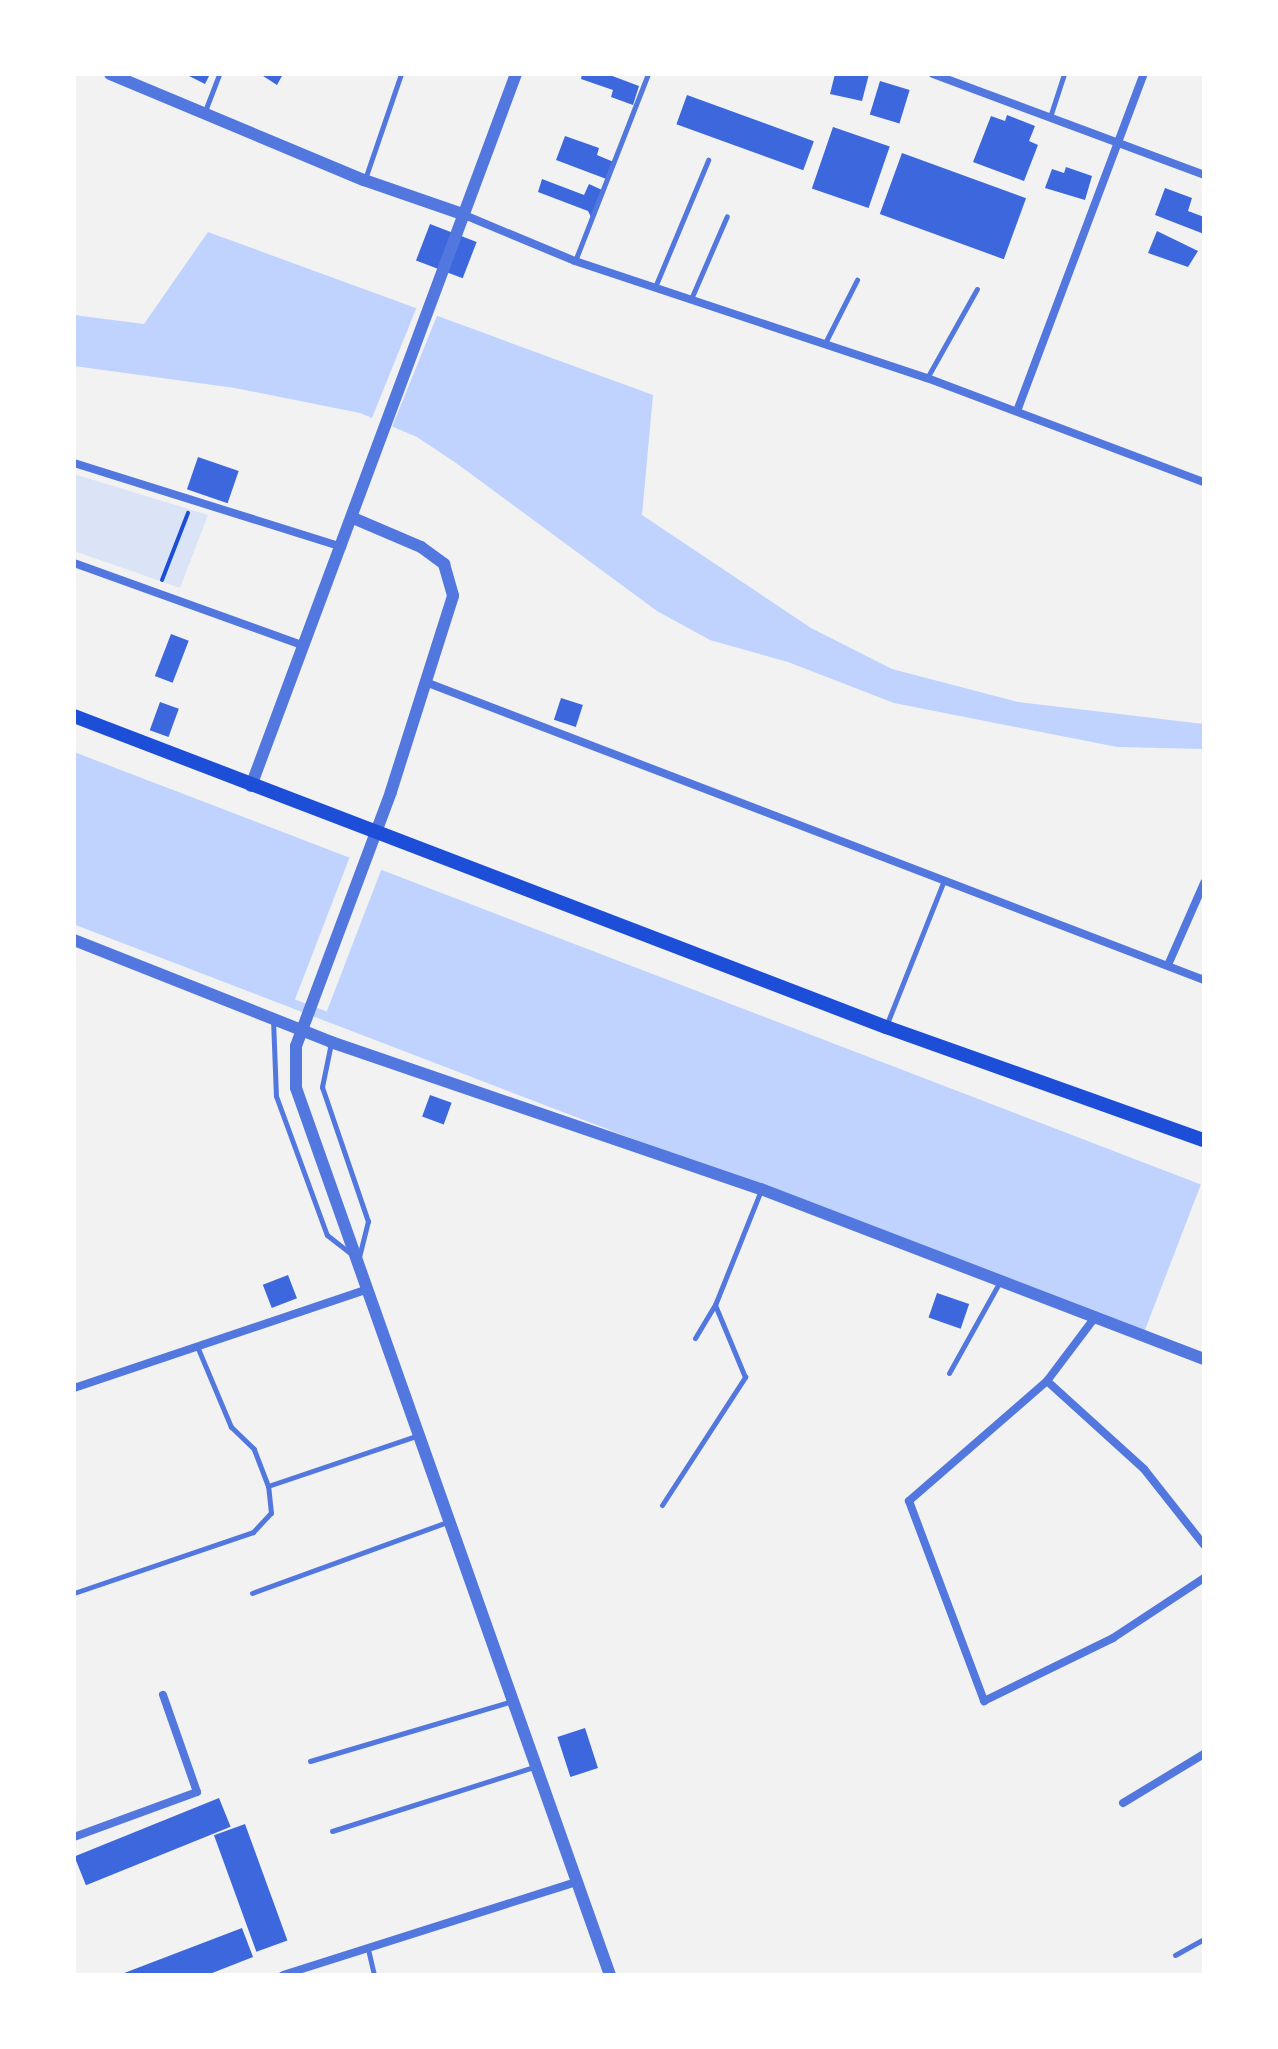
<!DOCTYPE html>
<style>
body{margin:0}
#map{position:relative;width:1278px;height:2049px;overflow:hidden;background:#f2f2f2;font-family:"Fira Sans Condensed",sans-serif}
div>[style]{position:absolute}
.green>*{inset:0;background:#dbe4f7}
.water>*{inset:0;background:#bfd3fe;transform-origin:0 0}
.pier>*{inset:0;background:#f2f2f2;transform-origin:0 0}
.building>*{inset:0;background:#3d67dc;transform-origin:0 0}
.path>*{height:4px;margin:-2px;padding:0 2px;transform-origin:2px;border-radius:2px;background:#1d4ed8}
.service>*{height:5px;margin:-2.5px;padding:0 2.5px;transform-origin:2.5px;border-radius:2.5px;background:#5277de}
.minor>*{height:8px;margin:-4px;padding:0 4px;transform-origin:4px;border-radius:4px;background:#5277de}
.tertiary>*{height:12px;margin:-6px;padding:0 6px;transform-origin:6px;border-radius:6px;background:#5277de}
.secondary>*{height:14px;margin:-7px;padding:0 7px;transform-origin:7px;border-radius:7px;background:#1d4ed8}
span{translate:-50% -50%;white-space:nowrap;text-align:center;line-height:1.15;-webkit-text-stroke:6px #fff;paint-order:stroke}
.frame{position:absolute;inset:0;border:76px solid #fff;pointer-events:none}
</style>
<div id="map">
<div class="green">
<div style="clip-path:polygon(74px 474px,208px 515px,180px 588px,74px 551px)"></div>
</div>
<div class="water">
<div style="clip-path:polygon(208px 232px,653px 395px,642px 515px,811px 628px,892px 669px,1018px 702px,1204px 724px,1204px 749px,1117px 747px,894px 703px,788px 662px,710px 640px,657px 611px,456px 463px,417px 437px,360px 413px,235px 388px,74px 366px,74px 315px,144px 324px)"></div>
<div style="left:74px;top:752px;width:1207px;height:161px;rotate:21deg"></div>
</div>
<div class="pier">
<div style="left:418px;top:304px;width:22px;height:127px;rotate:22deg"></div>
<div style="left:352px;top:851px;width:34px;height:159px;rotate:21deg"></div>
</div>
<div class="building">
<div style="clip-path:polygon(185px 74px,210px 74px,205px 84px)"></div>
<div style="clip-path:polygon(260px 74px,283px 74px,277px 85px)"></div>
<div style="clip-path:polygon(582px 74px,607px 74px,639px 86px,633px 105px,611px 97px,613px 90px,581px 79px)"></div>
<div style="clip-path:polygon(835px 74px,869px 74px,862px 101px,830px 94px)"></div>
<div style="left:880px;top:81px;width:31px;height:35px;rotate:17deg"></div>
<div style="left:687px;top:95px;width:135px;height:31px;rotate:20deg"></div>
<div style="clip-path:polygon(1007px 115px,1035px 126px,1029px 141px,1038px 145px,1024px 181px,973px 162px,991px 116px,1005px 121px)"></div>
<div style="left:833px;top:127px;width:60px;height:65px;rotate:19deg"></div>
<div style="clip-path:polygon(565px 136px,599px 148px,597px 155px,616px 163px,609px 180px,556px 160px)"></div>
<div style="left:902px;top:153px;width:132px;height:65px;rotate:20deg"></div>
<div style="clip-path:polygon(1066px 167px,1092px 176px,1085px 200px,1045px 188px,1052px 169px,1064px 173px)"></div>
<div style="clip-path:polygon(542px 179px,584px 195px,589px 184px,602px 190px,592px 219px,588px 211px,538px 192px)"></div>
<div style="clip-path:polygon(1165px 188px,1192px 198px,1188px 211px,1204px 217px,1204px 234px,1155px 215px)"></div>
<div style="left:430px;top:224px;width:50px;height:39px;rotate:21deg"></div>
<div style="clip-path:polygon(1157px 231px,1198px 251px,1188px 267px,1148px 253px)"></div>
<div style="left:198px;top:457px;width:43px;height:34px;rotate:19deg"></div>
<div style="left:171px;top:634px;width:19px;height:45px;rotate:21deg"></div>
<div style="left:561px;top:698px;width:23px;height:23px;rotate:18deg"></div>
<div style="left:160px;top:702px;width:20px;height:30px;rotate:20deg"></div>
<div style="left:430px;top:1095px;width:23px;height:23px;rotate:20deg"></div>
<div style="left:288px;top:1275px;width:25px;height:27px;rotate:69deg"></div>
<div style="left:937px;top:1293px;width:34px;height:26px;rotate:19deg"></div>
<div style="left:585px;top:1728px;width:42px;height:29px;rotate:72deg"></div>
<div style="left:219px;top:1798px;width:31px;height:156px;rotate:68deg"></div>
<div style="left:245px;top:1824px;width:124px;height:33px;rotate:70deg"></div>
<div style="clip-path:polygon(242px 1928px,253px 1957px,207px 1975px,119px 1975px)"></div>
</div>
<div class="path">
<div style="left:162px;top:580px;width:72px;rotate:-68.8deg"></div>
</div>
<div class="service">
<div style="left:205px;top:111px;width:40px;rotate:-69deg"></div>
<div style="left:1050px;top:117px;width:45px;rotate:-72deg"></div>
<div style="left:365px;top:179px;width:111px;rotate:-71.1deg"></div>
<div style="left:575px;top:261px;width:201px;rotate:-68.7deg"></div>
<div style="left:655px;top:287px;width:138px;rotate:-67.3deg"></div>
<div style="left:691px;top:299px;width:90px;rotate:-66.6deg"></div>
<div style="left:825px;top:343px;width:71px;rotate:-63.1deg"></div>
<div style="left:927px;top:378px;width:102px;rotate:-60.7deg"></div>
<div style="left:273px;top:1019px;width:77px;rotate:87.8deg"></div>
<div style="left:276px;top:1096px;width:148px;rotate:69.9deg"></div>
<div style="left:327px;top:1235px;width:29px;rotate:38deg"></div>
<div style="left:886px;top:1026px;width:157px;rotate:-68.3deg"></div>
<div style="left:331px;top:1043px;width:45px;rotate:101.6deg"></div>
<div style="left:322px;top:1087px;width:142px;rotate:71.1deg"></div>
<div style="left:368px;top:1221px;width:36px;rotate:104deg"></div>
<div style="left:695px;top:1338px;width:39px;rotate:-59deg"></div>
<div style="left:715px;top:1305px;width:124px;rotate:-68.2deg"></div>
<div style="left:949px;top:1373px;width:103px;rotate:-60.9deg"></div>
<div style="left:268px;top:1486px;width:159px;rotate:-18.7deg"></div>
<div style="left:662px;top:1505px;width:153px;rotate:-57deg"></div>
<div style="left:745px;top:1377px;width:78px;rotate:-112.6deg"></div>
<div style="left:74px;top:1593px;width:189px;rotate:-18.8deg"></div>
<div style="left:253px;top:1532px;width:26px;rotate:-47deg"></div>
<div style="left:271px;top:1513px;width:27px;rotate:-96deg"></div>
<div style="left:268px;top:1486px;width:40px;rotate:-111deg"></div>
<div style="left:254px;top:1449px;width:32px;rotate:-136deg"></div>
<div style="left:231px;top:1427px;width:88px;rotate:-112.8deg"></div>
<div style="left:252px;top:1593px;width:208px;rotate:-20deg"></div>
<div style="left:310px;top:1761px;width:211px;rotate:-16.5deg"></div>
<div style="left:332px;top:1831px;width:215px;rotate:-17.6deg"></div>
<div style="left:368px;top:1949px;width:27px;rotate:77deg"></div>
<div style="left:1175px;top:1955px;width:33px;rotate:-29deg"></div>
</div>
<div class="minor">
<div style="left:933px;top:74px;width:289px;rotate:20.4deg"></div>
<div style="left:462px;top:214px;width:122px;rotate:22.6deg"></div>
<div style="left:575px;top:261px;width:371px;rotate:18.4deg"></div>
<div style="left:927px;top:378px;width:296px;rotate:20.6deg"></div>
<div style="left:1017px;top:411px;width:360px;rotate:-69.4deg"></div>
<div style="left:74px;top:463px;width:281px;rotate:17.4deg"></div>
<div style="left:74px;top:563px;width:245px;rotate:19.8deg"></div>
<div style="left:428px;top:683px;width:831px;rotate:20.94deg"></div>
<div style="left:1168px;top:965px;width:90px;rotate:-66.3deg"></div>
<div style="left:1096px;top:1316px;width:81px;rotate:127deg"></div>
<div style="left:1047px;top:1381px;width:183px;rotate:139deg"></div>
<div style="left:909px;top:1501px;width:214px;rotate:69.4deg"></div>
<div style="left:984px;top:1701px;width:144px;rotate:-26deg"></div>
<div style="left:1113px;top:1638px;width:109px;rotate:-33.4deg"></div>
<div style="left:1047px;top:1381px;width:131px;rotate:42.2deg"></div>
<div style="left:1144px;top:1469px;width:97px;rotate:51.7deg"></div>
<div style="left:74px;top:1388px;width:310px;rotate:-18.6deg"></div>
<div style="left:1123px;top:1803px;width:95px;rotate:-31.2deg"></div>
<div style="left:74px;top:1837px;width:131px;rotate:-20.1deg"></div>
<div style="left:197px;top:1792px;width:103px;rotate:-109.3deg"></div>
<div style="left:283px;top:1975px;width:308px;rotate:-17.6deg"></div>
</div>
<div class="tertiary">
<div style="left:110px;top:74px;width:275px;rotate:22.7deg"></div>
<div style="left:364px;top:180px;width:104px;rotate:19.1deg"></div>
<div style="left:353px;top:518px;width:74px;rotate:23.1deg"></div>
<div style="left:421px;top:547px;width:29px;rotate:36deg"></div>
<div style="left:444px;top:564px;width:33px;rotate:74deg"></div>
<div style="left:453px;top:596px;width:206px;rotate:107.6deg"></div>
<div style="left:391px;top:792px;width:271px;rotate:110.5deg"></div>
<div style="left:296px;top:1046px;width:42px;rotate:90deg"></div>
<div style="left:296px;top:1088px;width:941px;rotate:70.51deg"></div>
<div style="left:251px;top:786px;width:760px;rotate:-69.59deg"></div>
<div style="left:74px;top:940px;width:277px;rotate:21.6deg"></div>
<div style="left:331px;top:1042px;width:454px;rotate:18.9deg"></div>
<div style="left:761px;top:1189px;width:474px;rotate:21deg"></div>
</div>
<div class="secondary">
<div style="left:74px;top:716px;width:870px;rotate:20.96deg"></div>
<div style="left:886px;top:1027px;width:337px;rotate:19.6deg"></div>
</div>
<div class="frame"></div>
</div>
